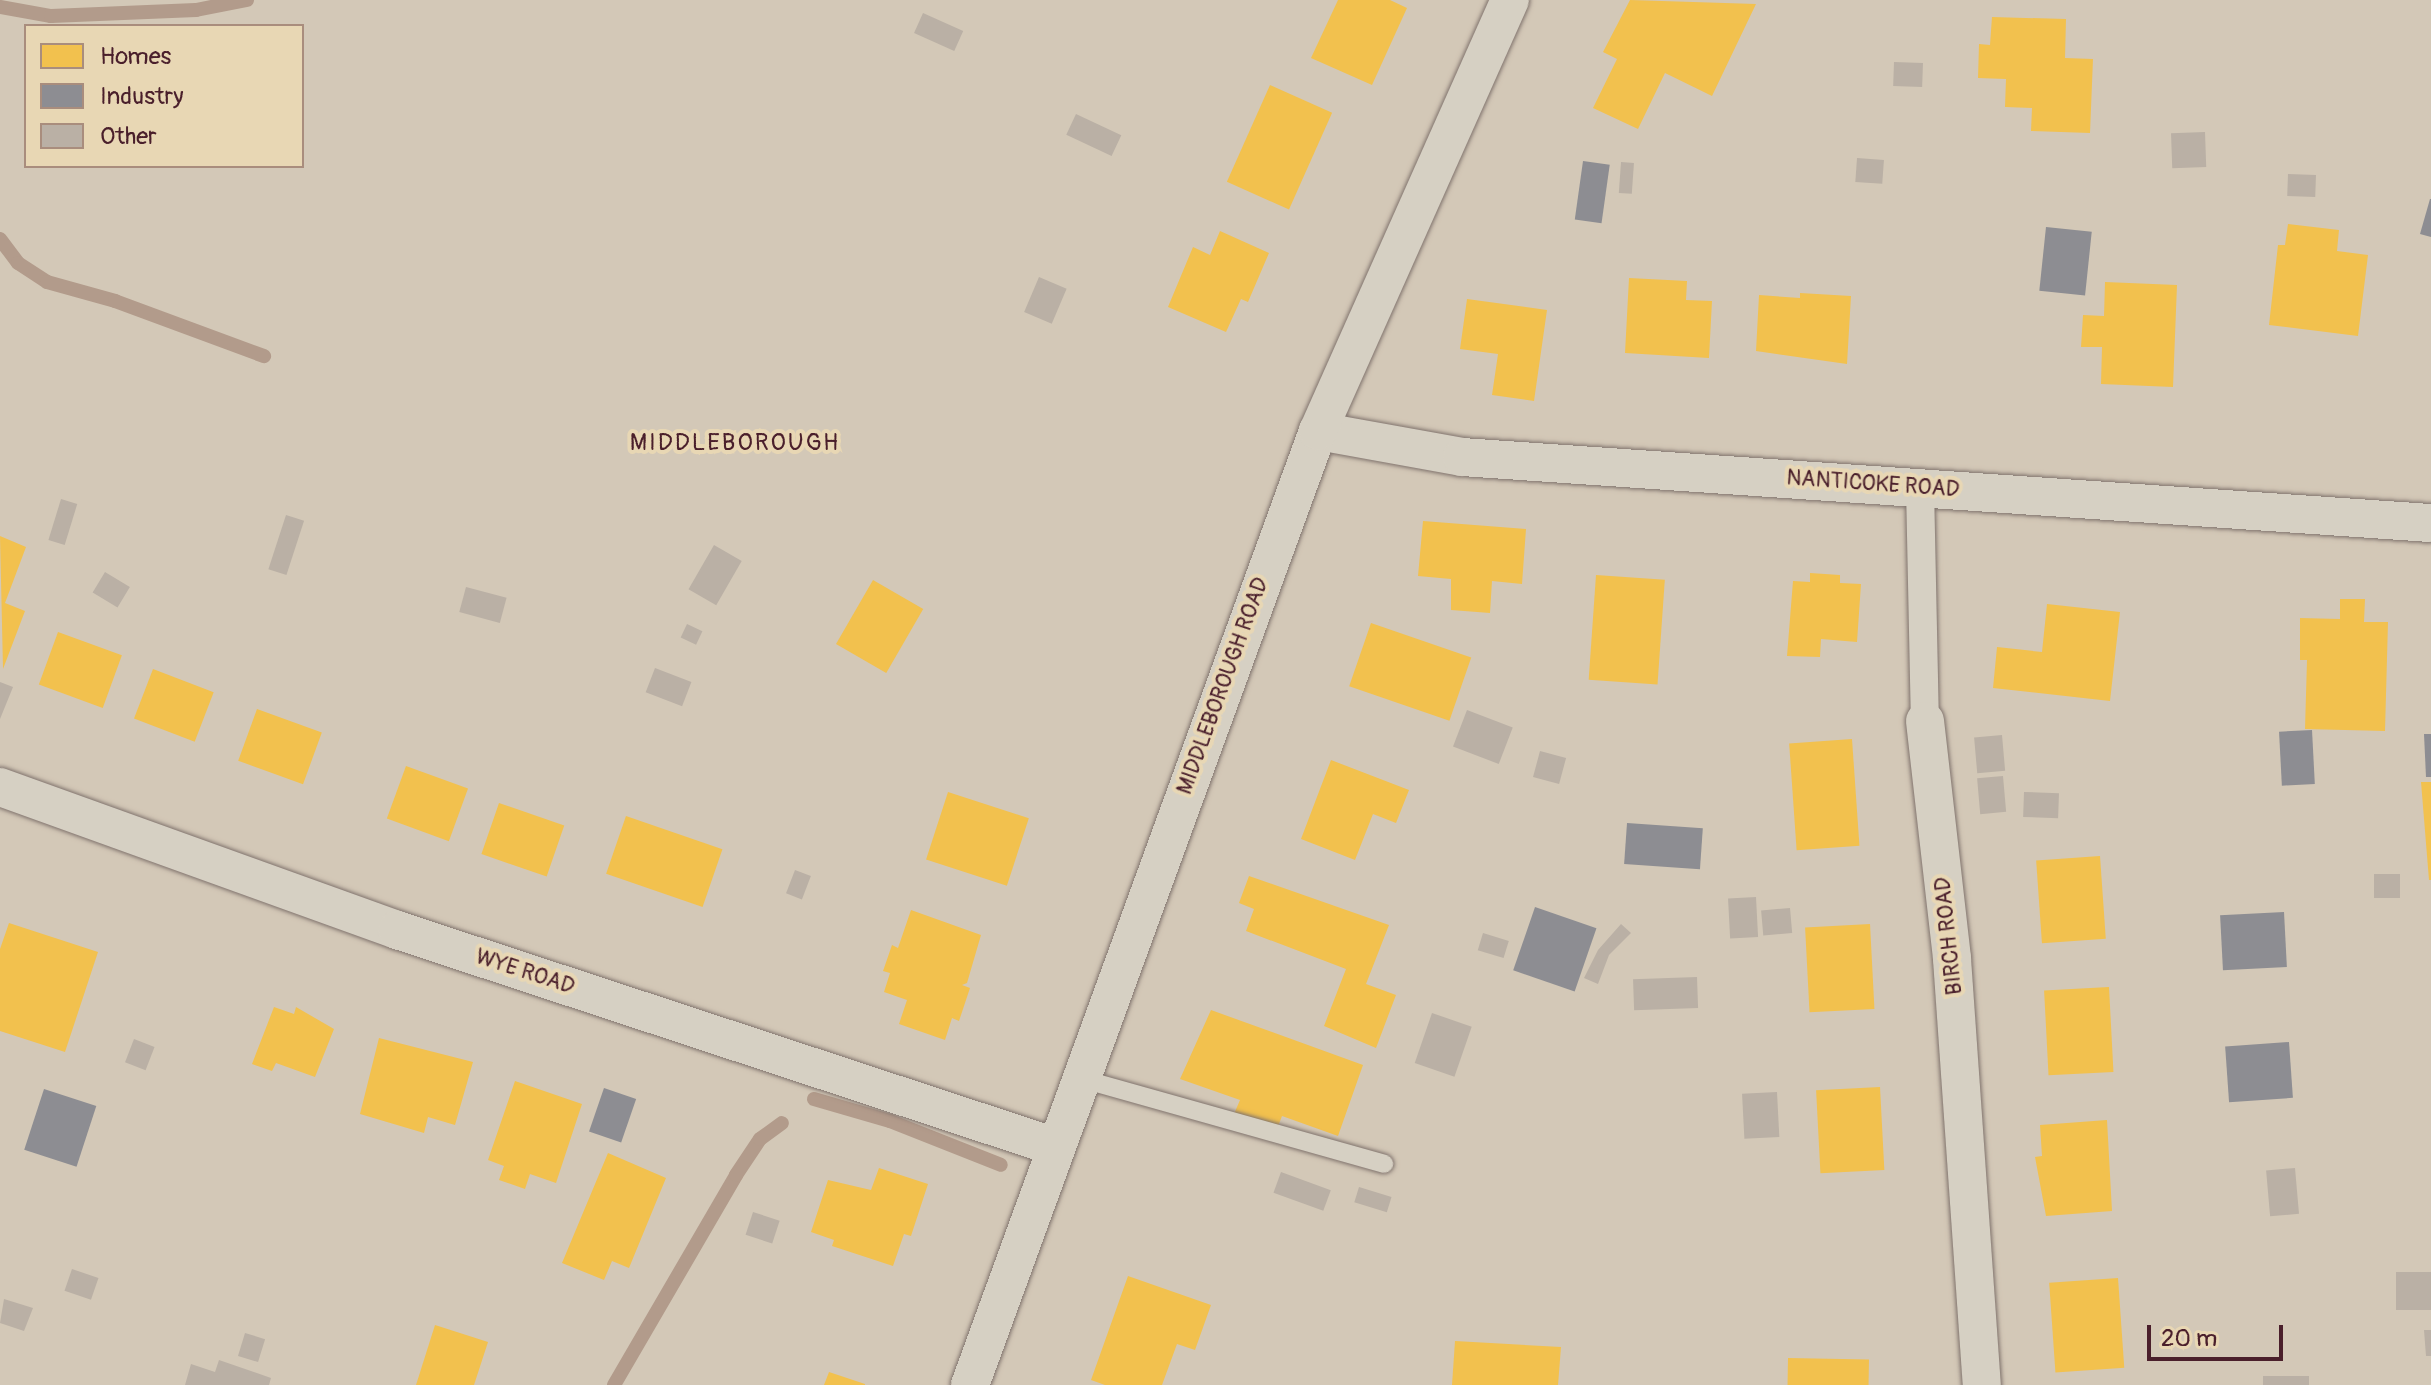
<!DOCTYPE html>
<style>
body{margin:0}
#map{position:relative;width:2431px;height:1385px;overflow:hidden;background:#d3c8b7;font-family:Pangolin,sans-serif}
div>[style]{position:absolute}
.homes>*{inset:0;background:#f2c14e;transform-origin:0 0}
.industry>*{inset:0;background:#8d8d92;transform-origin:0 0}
.stream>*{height:14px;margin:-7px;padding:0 7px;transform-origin:7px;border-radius:7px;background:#b29b8b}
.building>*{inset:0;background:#bab0a5;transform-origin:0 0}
.roads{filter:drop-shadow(0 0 2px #80736d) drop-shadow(0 0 2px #80736d)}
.service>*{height:18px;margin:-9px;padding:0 9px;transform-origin:9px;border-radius:9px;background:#d6d0c3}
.pedestrian>*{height:28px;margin:-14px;padding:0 14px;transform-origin:14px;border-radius:14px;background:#d6d0c3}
.minor>*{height:38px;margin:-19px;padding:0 19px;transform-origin:19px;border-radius:19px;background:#d6d0c3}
span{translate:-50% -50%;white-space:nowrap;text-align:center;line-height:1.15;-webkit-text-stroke:8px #e8d7b4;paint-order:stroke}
.street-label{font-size:22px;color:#4a1f2b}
.neighbourhood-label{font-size:24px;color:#4a1f2b;letter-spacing:2px}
.legend{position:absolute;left:24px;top:24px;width:280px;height:144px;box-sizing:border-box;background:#e8d7b4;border:2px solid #a98d7d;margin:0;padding:10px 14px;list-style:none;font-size:24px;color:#4a1f2b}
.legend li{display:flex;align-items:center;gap:16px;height:40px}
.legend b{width:40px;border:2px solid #a98d7d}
.scale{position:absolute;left:2147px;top:1325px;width:136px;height:36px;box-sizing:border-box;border:4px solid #4a1f2b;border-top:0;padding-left:10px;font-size:24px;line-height:28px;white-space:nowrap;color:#4a1f2b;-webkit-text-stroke:6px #e8d7b4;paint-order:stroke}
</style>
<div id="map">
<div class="homes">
<div style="clip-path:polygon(1338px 0,1390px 0,1407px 8px,1372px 85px,1311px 58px)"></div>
<div style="clip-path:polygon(1630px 0,1756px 4px,1712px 96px,1665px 73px,1638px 129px,1593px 108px,1617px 59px,1603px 52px)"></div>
<div style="clip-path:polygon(1992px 17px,2066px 19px,2065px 58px,2093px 59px,2090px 133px,2031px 131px,2032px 108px,2005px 107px,2006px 79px,1978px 78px,1979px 44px,1990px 45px)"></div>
<div style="left:1270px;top:85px;width:68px;height:106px;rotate:24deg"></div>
<div style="clip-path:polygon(2288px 224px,2339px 230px,2337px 251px,2368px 255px,2358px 336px,2269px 325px,2278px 245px,2285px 245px)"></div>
<div style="clip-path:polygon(1220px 231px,1269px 253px,1248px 302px,1241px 299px,1226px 332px,1168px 307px,1193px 247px,1210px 255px)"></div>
<div style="clip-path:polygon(1629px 278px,1687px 281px,1686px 300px,1712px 301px,1709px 358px,1625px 353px)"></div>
<div style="clip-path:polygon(2105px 282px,2177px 285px,2173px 387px,2101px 384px,2102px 347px,2081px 347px,2083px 315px,2104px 316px)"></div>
<div style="clip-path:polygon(1800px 293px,1851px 296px,1847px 364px,1756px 351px,1759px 295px,1800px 298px)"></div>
<div style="clip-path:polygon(1467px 299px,1547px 310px,1534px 401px,1492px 395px,1498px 354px,1460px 349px)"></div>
<div style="clip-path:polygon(1423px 521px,1526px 529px,1522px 584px,1492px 581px,1490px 613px,1451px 610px,1451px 579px,1418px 576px)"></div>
<div style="clip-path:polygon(0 536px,26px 547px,5px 603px,25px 611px,3px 669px)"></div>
<div style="clip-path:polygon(1810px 573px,1840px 575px,1840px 583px,1861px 584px,1857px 642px,1821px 639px,1820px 657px,1787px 656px,1793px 581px,1810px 582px)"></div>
<div style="left:1596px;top:575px;width:69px;height:105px;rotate:4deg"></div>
<div style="left:873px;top:580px;width:58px;height:74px;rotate:30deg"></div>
<div style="clip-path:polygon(2340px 599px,2365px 599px,2364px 622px,2388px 622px,2385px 731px,2305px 729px,2307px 660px,2300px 660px,2300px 618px,2340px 619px)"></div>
<div style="clip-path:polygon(2047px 604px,2120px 612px,2110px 701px,1993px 688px,1997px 647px,2042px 652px)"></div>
<div style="left:1371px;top:623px;width:106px;height:67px;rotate:19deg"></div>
<div style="left:58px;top:632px;width:68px;height:56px;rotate:20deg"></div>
<div style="left:153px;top:669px;width:65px;height:53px;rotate:21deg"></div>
<div style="left:257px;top:709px;width:69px;height:55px;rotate:20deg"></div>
<div style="left:1852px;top:739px;width:107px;height:63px;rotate:86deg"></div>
<div style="clip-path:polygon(1331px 760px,1409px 790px,1396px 823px,1373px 814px,1355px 860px,1301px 839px)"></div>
<div style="left:406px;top:766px;width:66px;height:56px;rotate:20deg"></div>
<div style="clip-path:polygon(2421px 782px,2431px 782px,2431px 880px,2429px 880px)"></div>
<div style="left:948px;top:792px;width:85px;height:71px;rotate:18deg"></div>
<div style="left:499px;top:803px;width:69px;height:54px;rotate:19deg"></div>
<div style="left:626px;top:816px;width:102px;height:61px;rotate:19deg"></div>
<div style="left:2100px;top:856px;width:83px;height:64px;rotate:86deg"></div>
<div style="clip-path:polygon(1249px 876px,1389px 925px,1366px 984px,1396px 995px,1376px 1048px,1324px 1026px,1346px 969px,1246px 931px,1254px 909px,1239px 903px)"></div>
<div style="clip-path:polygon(911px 910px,981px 935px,967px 983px,962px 985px,970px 988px,959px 1021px,952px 1018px,945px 1040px,899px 1024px,907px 1000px,884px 992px,890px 973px,883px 971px,892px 945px,898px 948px)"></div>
<div style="clip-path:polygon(9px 923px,98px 952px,65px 1052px,0 1031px,0 949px)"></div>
<div style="left:1870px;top:924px;width:85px;height:65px;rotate:87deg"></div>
<div style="left:2109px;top:987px;width:85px;height:65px;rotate:87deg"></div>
<div style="clip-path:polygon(274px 1007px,294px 1014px,296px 1007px,334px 1029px,315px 1077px,276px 1063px,272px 1071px,252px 1064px)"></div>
<div style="clip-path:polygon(1211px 1010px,1363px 1065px,1338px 1136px,1282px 1116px,1277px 1129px,1234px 1114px,1240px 1100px,1180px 1079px)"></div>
<div style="clip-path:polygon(379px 1038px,473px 1062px,455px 1125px,428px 1117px,424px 1133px,360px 1114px)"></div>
<div style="clip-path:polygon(515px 1081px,582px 1104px,556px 1183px,530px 1174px,525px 1189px,499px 1180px,504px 1166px,488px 1160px)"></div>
<div style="left:1880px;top:1087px;width:83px;height:64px;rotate:87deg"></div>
<div style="clip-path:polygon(2107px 1120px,2112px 1211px,2046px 1216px,2035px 1157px,2042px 1156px,2040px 1125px)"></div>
<div style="clip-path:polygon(608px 1153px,666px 1178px,629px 1268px,612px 1261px,604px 1280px,562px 1263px)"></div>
<div style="clip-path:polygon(879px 1168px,928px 1184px,911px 1236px,904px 1234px,893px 1266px,832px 1246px,834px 1240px,811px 1232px,828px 1180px,871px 1190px)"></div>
<div style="clip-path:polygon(1128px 1276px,1211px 1305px,1195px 1350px,1177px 1344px,1162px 1385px,1105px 1385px,1091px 1380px)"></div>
<div style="left:2118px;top:1278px;width:90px;height:69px;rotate:86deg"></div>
<div style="clip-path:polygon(435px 1325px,488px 1342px,474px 1385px,416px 1385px)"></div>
<div style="clip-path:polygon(1455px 1341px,1561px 1347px,1558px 1385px,1452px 1385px)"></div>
<div style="left:1788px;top:1358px;width:81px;height:27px;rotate:1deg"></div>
<div style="clip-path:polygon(829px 1372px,865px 1384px,865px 1385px,824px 1385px)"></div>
</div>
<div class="industry">
<div style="left:1583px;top:161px;width:27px;height:59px;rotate:8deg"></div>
<div style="clip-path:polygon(2430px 199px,2431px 199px,2431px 237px,2420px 234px)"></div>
<div style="left:2046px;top:227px;width:46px;height:64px;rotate:6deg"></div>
<div style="left:2312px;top:730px;width:54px;height:33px;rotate:87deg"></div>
<div style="clip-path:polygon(2424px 734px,2431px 734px,2431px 777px,2426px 777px)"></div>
<div style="left:1627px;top:823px;width:76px;height:41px;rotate:4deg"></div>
<div style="left:1535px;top:907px;width:65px;height:67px;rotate:19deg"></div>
<div style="left:2284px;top:912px;width:55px;height:64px;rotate:87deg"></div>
<div style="left:2289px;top:1042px;width:56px;height:64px;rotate:86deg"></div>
<div style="left:604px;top:1088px;width:34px;height:46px;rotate:19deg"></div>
<div style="left:44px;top:1089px;width:55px;height:64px;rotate:18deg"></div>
</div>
<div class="stream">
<div style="left:0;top:7px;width:52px;rotate:10deg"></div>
<div style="left:51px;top:16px;width:145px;rotate:-2.4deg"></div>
<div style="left:196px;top:10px;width:52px;rotate:-11.1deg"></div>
<div style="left:0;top:239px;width:30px;rotate:53deg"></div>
<div style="left:18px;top:263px;width:35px;rotate:33deg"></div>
<div style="left:47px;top:282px;width:71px;rotate:15.6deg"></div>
<div style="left:115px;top:301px;width:159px;rotate:20.3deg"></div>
<div style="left:814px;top:1099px;width:79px;rotate:16.1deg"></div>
<div style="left:890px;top:1121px;width:119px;rotate:21.6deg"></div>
<div style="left:614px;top:1385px;width:243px;rotate:-59.8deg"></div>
<div style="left:736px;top:1175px;width:43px;rotate:-56.3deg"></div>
<div style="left:760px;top:1139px;width:27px;rotate:-36deg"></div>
</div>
<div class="building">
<div style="left:923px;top:13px;width:44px;height:22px;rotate:24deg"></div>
<div style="left:1894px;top:62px;width:29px;height:24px;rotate:2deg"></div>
<div style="left:1076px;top:114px;width:50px;height:23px;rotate:25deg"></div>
<div style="left:2205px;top:132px;width:35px;height:34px;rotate:88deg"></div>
<div style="left:1857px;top:158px;width:27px;height:24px;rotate:4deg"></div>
<div style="left:1621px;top:162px;width:13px;height:31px;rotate:4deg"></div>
<div style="left:2288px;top:174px;width:28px;height:22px;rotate:2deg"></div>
<div style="left:1039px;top:277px;width:30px;height:38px;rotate:23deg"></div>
<div style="left:61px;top:499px;width:17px;height:43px;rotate:17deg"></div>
<div style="left:286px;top:515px;width:19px;height:57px;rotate:18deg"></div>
<div style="left:714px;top:545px;width:32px;height:51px;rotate:30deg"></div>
<div style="left:105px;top:572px;width:29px;height:24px;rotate:31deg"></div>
<div style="left:466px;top:587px;width:42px;height:26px;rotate:15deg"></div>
<div style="left:687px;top:624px;width:17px;height:15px;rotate:25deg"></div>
<div style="left:655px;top:668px;width:39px;height:26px;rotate:21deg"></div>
<div style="clip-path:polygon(0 682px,13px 687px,0 719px)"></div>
<div style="left:1467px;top:710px;width:49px;height:39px;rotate:21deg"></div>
<div style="left:2002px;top:735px;width:36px;height:28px;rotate:85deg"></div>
<div style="left:1540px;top:751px;width:27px;height:27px;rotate:15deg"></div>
<div style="left:2003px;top:776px;width:36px;height:26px;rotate:85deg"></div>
<div style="left:2024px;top:792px;width:35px;height:25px;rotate:2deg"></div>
<div style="left:795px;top:870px;width:17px;height:25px;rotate:21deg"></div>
<div style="left:2374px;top:874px;width:26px;height:24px"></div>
<div style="left:1756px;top:897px;width:40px;height:28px;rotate:87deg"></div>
<div style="left:1790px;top:908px;width:25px;height:29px;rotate:85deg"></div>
<div style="clip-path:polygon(1621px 924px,1631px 933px,1609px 955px,1598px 984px,1584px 978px,1598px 950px)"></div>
<div style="left:1483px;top:933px;width:27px;height:18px;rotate:17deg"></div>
<div style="left:1697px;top:977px;width:31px;height:64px;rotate:88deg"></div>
<div style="left:1432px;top:1013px;width:42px;height:53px;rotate:19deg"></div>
<div style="left:134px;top:1039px;width:22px;height:25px;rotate:21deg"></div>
<div style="left:1777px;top:1092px;width:45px;height:35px;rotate:87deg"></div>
<div style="left:2295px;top:1168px;width:46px;height:29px;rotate:85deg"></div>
<div style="left:1281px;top:1172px;width:53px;height:22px;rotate:20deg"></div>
<div style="left:1359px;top:1187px;width:34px;height:16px;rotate:17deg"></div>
<div style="left:753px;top:1212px;width:28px;height:24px;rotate:18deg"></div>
<div style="left:72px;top:1269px;width:28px;height:23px;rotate:19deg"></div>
<div style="left:2431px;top:1272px;width:38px;height:35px;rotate:90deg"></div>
<div style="clip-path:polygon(4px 1299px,33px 1308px,24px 1331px,0 1323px)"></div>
<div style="clip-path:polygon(2424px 1330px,2431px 1330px,2431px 1356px,2426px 1356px)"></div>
<div style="left:245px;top:1333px;width:21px;height:24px;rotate:17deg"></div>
<div style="clip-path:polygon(219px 1360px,271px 1378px,269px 1385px,185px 1385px,191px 1364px,215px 1372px)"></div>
<div style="left:2263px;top:1376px;width:46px;height:9px"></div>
</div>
<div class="roads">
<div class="service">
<div style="left:1079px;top:1078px;width:317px;rotate:15.7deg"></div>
</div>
<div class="pedestrian">
<div style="left:1920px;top:487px;width:234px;rotate:88.8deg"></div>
</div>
<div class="minor">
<div style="left:1318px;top:431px;width:146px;rotate:10.2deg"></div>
<div style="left:1462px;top:457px;width:971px;rotate:3.9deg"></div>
<div style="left:1925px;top:721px;width:240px;rotate:83.5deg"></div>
<div style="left:1952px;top:959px;width:427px;rotate:86deg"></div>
<div style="left:0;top:787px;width:422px;rotate:19.8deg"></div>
<div style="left:397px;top:930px;width:691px;rotate:18.23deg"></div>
<div style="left:970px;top:1385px;width:1015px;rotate:-69.96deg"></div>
<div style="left:1318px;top:431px;width:472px;rotate:-66deg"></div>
</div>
</div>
<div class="street-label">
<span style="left:1873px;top:484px;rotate:4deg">NANTICOKE ROAD</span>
<span style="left:1223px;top:686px;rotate:-70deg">MIDDLEBOROUGH ROAD</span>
<span style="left:1949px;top:936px;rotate:-96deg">BIRCH ROAD</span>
<span style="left:525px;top:972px;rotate:18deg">WYE ROAD</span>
</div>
<div class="neighbourhood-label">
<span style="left:735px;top:443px">MIDDLEBOROUGH</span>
</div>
<ul class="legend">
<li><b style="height:22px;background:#f2c14e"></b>Homes</li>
<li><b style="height:22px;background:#8d8d92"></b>Industry</li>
<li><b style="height:22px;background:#bab0a5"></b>Other</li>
</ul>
<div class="scale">20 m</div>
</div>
